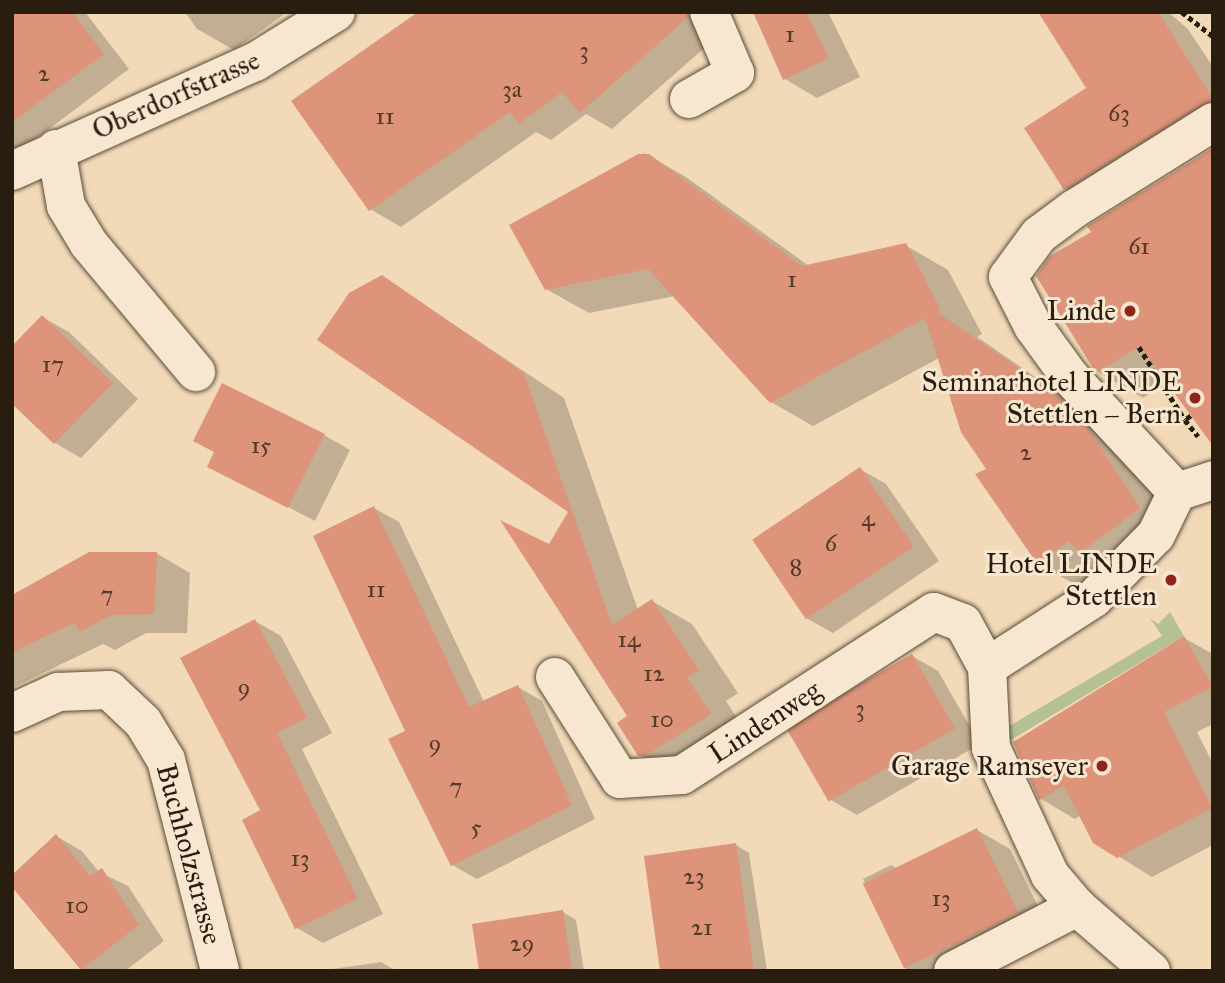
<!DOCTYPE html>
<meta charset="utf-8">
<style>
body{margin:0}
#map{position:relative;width:1225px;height:983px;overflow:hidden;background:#f2dab8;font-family:"IM FELL Great Primer",serif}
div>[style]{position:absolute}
.green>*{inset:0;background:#b6c193}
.shadow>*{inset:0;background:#0003}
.building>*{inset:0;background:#dd947a;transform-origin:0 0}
.path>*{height:4.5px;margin-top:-2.25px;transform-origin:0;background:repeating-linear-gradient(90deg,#281d0e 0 5px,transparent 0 8.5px)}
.roads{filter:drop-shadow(0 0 2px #5a4c38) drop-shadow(0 0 2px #5a4c38)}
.minor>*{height:38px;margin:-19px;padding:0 19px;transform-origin:19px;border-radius:19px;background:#f7e7d1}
.dots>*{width:19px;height:19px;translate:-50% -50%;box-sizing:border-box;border:4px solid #f7e7d1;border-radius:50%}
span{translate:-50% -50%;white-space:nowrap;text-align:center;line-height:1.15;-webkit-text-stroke:6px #f7e7d1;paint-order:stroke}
.number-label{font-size:24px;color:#553b29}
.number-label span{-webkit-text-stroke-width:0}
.street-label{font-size:28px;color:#281d0e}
.poi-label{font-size:28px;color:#281d0e}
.right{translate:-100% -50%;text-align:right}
.frame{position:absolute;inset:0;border:14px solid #281d0e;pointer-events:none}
</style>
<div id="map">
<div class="green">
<div style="clip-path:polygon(1170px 612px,1184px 636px,1006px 743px,1006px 728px,1162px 636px,1150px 618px,1158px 624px)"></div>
</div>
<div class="shadow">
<div style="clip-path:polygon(24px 12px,85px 12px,129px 69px,33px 141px,12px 151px,12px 21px)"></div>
<div style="clip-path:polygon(185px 12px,287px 12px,234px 50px,197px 29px)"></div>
<div style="clip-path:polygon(421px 12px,699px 12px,718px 36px,612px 129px,586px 114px,551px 140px,536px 132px,401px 227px,370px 209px)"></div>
<div style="clip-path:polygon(755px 12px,828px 12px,860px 77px,817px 98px,785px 79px)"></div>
<div style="clip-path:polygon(1040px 12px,1168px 12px,1188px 29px,1213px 67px,1213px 137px,1098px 207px,1065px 188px,1088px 89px)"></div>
<div style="clip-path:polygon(644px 153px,686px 177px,809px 266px,905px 245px,948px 270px,982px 334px,977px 337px,1098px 420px,1130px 454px,1179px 530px,1081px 588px,1039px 564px,989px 470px,939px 358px,813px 426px,771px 402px,675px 296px,589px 313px,546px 289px,512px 225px)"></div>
<div style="clip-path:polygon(1093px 232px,1168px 383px,1143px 398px,1098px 372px)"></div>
<div style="clip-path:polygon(382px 277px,564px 398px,638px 610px,652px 601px,692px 624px,738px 693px,726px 701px,749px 738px,679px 778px,639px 755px,630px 717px,550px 547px,570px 512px)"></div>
<div style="clip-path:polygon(42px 317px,69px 332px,138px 399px,81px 458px,55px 443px)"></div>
<div style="clip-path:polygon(324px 435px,350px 450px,315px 521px,209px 466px)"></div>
<div style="clip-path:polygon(860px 469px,886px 484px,939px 561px,833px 633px,806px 618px)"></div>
<div style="clip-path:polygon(374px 508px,399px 522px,484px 702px,518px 687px,542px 701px,595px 819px,477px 879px,452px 865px,407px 732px)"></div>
<div style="clip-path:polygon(156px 553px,190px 573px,187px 633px,146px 633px,115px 650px,103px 644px,12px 688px,12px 597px)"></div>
<div style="clip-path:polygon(255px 621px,281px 636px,332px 733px,302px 749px,383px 914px,323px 943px,297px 928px,263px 811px)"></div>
<div style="clip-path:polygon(1184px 638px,1213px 654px,1213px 724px,1197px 732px,1213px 764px,1213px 845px,1152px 877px,1118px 856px,1081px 815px,1075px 819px,1041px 799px,1015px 743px)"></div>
<div style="clip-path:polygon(912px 656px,938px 671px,980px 744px,857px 815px,831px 800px)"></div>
<div style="clip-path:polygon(977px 830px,1010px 849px,1050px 931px,975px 971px,907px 971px,863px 879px,891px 865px,898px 869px)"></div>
<div style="clip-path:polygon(56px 836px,82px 851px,99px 872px,128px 886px,164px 941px,125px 971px,82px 969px)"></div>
<div style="clip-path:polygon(736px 845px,749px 853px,767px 971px,663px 971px)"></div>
<div style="clip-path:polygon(563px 912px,576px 920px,584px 971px,481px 971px)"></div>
<div style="clip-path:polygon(381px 962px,396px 971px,319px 971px)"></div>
</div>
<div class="building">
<div style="clip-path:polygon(12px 12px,72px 12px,104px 54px,12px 122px)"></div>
<div style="clip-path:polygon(418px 12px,688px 12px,688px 17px,580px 113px,562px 92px,519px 124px,510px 112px,369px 211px,291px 101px)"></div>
<div style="clip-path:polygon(753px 12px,806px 12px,829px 58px,783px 80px)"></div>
<div style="clip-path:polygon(1038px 12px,1158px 12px,1213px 99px,1064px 190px,1024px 128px,1086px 88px)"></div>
<div style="clip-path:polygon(1213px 148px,1213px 446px,1140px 346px,1096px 373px,1036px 276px,1050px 256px,1091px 232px,1087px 226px)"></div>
<div style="clip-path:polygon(638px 154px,649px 154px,802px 266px,906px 243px,941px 310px,937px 312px,1055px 393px,1088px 428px,1140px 508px,1080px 553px,1068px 541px,1038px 565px,975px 474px,986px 469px,961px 432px,925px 318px,770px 403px,648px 269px,545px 290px,509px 225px)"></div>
<div style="clip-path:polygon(382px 275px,524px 373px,612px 625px,652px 599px,699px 670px,687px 678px,711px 714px,647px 755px,638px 756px,617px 723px,627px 716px,500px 520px,549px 544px,568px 512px,317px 340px,349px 293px)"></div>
<div style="clip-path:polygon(42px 315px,113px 383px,54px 444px,12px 404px,12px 346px)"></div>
<div style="clip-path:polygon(222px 383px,325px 434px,288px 508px,207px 467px,214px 452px,193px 441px)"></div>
<div style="left:860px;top:467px;width:96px;height:130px;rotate:56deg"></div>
<div style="clip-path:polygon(374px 506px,469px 707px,518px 685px,572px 805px,451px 866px,388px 739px,405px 731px,313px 536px)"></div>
<div style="clip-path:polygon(89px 552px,157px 552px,154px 614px,111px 615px,80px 632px,74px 623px,12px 652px,12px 595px)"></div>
<div style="clip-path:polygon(255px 619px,307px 718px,277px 733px,358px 899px,295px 929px,242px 820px,260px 810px,180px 658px)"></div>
<div style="clip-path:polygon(1184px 636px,1213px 687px,1164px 712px,1212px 808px,1117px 858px,1093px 843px,1064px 786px,1039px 800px,1013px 742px)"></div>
<div style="left:912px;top:654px;width:86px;height:146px;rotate:60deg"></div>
<div style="left:977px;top:828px;width:94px;height:127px;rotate:64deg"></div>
<div style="clip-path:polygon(56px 834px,90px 876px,102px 868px,139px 925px,81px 970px,12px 887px,12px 875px)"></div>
<div style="left:736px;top:843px;width:129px;height:93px;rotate:82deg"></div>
<div style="clip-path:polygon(563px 910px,572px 971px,479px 971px,472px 924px)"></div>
</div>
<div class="path">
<div style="left:1182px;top:12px;width:39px;rotate:38deg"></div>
<div style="left:1139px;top:347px;width:86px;rotate:57.8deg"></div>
<div style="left:1191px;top:416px;width:7px;rotate:146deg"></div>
<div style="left:1185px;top:420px;width:21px;rotate:51deg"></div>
</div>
<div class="roads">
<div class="minor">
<div style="left:689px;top:99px;width:53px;rotate:-29.5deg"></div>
<div style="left:735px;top:73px;width:66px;rotate:-113.1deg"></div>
<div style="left:56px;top:149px;width:58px;rotate:80deg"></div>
<div style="left:66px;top:206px;width:44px;rotate:58.8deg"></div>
<div style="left:89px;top:244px;width:167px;rotate:50.1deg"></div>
<div style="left:12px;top:171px;width:266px;rotate:-24.2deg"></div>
<div style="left:255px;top:62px;width:95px;rotate:-31.7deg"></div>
<div style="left:1177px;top:492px;width:157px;rotate:-132.9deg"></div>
<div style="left:1070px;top:377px;width:63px;rotate:-126deg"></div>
<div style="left:1033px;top:326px;width:55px;rotate:-117deg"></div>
<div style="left:1008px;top:277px;width:52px;rotate:-53.6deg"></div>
<div style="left:1039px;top:235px;width:44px;rotate:-36.6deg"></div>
<div style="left:1074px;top:209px;width:164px;rotate:-32deg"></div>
<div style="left:1177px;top:492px;width:38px;rotate:-18deg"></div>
<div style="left:555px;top:677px;width:121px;rotate:57.5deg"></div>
<div style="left:620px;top:779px;width:62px;rotate:-3.7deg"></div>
<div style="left:682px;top:775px;width:300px;rotate:-32.9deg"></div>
<div style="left:934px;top:612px;width:31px;rotate:21deg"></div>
<div style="left:963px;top:623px;width:50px;rotate:61.4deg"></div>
<div style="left:12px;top:713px;width:51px;rotate:-24.5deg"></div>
<div style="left:58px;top:692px;width:51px;rotate:-2.2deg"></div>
<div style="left:109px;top:690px;width:47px;rotate:43.3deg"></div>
<div style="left:143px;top:722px;width:44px;rotate:58.8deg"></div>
<div style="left:166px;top:760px;width:218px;rotate:75.6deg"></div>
<div style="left:953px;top:971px;width:140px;rotate:-27.3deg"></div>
<div style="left:1151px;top:971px;width:98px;rotate:-139.1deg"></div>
<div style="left:1077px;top:907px;width:42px;rotate:-130.2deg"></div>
<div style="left:1050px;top:875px;width:140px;rotate:-114.9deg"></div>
<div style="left:991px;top:748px;width:81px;rotate:-92.8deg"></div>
<div style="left:987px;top:667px;width:127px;rotate:-32.8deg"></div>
<div style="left:1094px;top:598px;width:88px;rotate:-45.5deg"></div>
<div style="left:1156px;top:535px;width:48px;rotate:-64deg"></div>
</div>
</div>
<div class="dots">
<div style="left:1130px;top:311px;background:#8f2418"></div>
<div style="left:1195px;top:398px;background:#8f2418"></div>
<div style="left:1171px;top:580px;background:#8f2418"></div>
<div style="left:1102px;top:766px;background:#8f2418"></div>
</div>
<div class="number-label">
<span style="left:790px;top:35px">1</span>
<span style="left:584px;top:51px">3</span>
<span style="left:44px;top:74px">2</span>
<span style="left:512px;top:90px">3a</span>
<span style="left:1119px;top:114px">63</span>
<span style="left:385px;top:117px">11</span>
<span style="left:1139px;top:247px">61</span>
<span style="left:792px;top:280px">1</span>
<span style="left:53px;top:365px">17</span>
<span style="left:261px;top:446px">15</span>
<span style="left:1026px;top:453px">2</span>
<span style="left:868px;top:519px">4</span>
<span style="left:831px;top:544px">6</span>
<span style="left:796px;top:568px">8</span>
<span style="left:376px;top:590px">11</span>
<span style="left:107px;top:595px">7</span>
<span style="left:629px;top:640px">14</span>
<span style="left:654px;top:674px">12</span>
<span style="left:244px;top:688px">9</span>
<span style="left:860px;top:709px">3</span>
<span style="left:662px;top:720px">10</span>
<span style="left:435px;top:744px">9</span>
<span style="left:456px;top:787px">7</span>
<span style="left:476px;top:828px">5</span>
<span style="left:300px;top:859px">13</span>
<span style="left:694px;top:877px">23</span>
<span style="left:941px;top:899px">13</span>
<span style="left:77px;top:906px">10</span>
<span style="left:702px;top:928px">21</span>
<span style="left:522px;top:944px">29</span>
</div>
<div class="street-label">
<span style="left:176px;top:95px;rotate:-24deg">Oberdorfstrasse</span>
<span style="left:765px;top:722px;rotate:-33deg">Lindenweg</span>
<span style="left:189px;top:854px;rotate:75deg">Buchholzstrasse</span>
</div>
<div class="poi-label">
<span class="right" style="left:1116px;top:311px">Linde</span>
<span class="right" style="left:1181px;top:398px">Seminarhotel LINDE<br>Stettlen – Bern</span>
<span class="right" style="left:1157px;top:580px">Hotel LINDE<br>Stettlen</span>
<span class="right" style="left:1088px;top:766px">Garage Ramseyer</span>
</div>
<div class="frame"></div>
</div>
